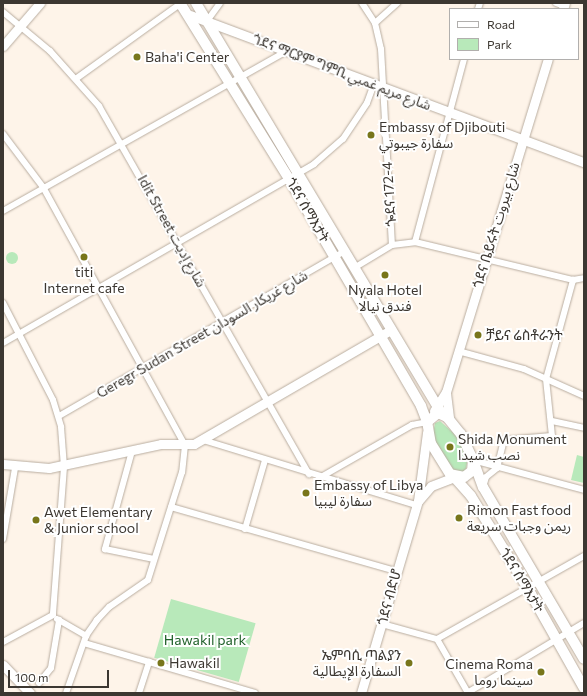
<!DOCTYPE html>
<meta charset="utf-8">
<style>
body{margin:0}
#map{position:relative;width:587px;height:696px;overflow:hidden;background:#fef4e9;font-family:Commissioner,"Noto Sans Arabic","Noto Sans Ethiopic",sans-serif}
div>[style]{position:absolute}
.green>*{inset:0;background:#b8e9ba;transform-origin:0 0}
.round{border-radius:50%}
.roads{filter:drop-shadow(0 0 1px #b9ada0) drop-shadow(0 0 1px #b9ada0)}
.street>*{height:6px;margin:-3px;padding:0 3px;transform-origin:3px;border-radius:3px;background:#fff}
.secondary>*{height:9px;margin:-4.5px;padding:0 4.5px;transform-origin:4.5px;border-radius:4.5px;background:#fff}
.primary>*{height:10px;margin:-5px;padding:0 5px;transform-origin:5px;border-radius:5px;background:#fff}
.dots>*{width:11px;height:11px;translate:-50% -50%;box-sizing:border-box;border:2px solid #fff;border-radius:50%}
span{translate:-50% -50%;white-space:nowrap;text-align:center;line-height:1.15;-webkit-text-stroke:4px #fff;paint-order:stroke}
.poi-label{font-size:14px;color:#3c3731}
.left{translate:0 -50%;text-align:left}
.right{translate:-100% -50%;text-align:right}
.street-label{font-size:14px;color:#3c3731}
.park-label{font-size:14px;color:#1f6029}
.frame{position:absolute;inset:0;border:4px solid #3c3731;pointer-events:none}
.legend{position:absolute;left:449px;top:8px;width:130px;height:52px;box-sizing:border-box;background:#fff;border:1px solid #b1afad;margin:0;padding:5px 7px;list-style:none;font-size:12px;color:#3c3731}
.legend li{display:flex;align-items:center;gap:8px;height:20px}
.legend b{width:20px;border:1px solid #b1afad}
.scale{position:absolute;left:8px;top:670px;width:101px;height:18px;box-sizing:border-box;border:2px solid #3c3731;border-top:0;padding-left:5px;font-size:12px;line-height:14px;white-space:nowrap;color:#3c3731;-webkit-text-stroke:3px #fff;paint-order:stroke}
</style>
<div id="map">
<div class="green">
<div class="round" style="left:6px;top:252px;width:12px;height:12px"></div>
<div style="clip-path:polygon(440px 421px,458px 437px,468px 459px,465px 473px,452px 471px,438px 452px,433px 433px,435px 423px)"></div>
<div style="clip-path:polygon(577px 455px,584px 457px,584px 483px,571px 480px)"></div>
<div style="left:171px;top:599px;width:88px;height:61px;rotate:16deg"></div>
</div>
<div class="roads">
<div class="street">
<div style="left:362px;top:3px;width:24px;rotate:57deg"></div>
<div style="left:375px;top:23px;width:27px;rotate:77deg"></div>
<div style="left:381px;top:49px;width:196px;rotate:86.8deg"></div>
<div style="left:556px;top:3px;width:9px;rotate:21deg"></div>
<div style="left:478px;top:9px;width:6px;rotate:-72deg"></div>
<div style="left:3px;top:12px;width:61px;rotate:39.7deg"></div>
<div style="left:50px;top:51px;width:74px;rotate:48.3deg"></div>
<div style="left:99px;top:106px;width:424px;rotate:60.3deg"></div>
<div style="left:207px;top:21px;width:22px;rotate:-54deg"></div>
<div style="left:375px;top:23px;width:30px;rotate:-42deg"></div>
<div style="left:77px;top:78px;width:127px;rotate:-35.7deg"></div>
<div style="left:3px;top:134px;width:66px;rotate:53deg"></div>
<div style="left:43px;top:187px;width:294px;rotate:61.2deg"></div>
<div style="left:185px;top:445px;width:27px;rotate:96deg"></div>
<div style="left:182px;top:472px;width:113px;rotate:107.5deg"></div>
<div style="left:148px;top:580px;width:47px;rotate:145.3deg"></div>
<div style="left:109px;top:607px;width:18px;rotate:133deg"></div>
<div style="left:97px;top:620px;width:19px;rotate:125deg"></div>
<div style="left:86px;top:636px;width:60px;rotate:109.3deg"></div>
<div style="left:3px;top:211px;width:326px;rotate:-29.4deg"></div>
<div style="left:415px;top:242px;width:189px;rotate:-75deg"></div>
<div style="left:354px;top:268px;width:44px;rotate:-31.2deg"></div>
<div style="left:392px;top:245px;width:23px;rotate:-7deg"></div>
<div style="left:415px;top:242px;width:163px;rotate:13.5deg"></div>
<div style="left:573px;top:280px;width:11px;rotate:-10deg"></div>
<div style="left:3px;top:303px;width:109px;rotate:62.7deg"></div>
<div style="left:53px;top:400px;width:28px;rotate:73deg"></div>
<div style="left:61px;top:427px;width:40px;rotate:85.7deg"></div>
<div style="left:64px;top:467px;width:148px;rotate:94.3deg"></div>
<div style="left:53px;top:615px;width:57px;rotate:151.6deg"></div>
<div style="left:3px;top:343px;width:359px;rotate:-29.9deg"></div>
<div style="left:314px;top:164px;width:38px;rotate:-41deg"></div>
<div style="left:343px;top:139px;width:43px;rotate:-56.3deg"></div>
<div style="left:367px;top:103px;width:20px;rotate:-70deg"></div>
<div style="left:458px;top:351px;width:68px;rotate:15.3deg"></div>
<div style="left:524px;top:369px;width:66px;rotate:24.2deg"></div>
<div style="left:59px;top:416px;width:330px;rotate:-30deg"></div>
<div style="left:552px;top:421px;width:33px;rotate:12deg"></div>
<div style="left:203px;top:440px;width:223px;rotate:17deg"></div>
<div style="left:132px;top:451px;width:102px;rotate:105.4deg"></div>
<div style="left:105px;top:549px;width:50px;rotate:11.5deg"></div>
<div style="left:473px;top:460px;width:115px;rotate:15.1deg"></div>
<div style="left:321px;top:477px;width:105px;rotate:-29.7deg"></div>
<div style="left:412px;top:425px;width:15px;rotate:-11deg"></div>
<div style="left:483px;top:487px;width:10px;rotate:-73deg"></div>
<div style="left:486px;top:477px;width:14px;rotate:-39deg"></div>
<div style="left:497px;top:468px;width:29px;rotate:-76deg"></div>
<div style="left:504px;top:440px;width:48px;rotate:-4.8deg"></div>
<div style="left:552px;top:436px;width:57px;rotate:-96deg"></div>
<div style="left:546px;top:379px;width:103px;rotate:-74.7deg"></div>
<div style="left:171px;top:507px;width:234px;rotate:15.9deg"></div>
<div style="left:245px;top:529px;width:72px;rotate:-73.8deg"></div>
<div style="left:3px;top:539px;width:72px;rotate:-80.4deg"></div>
<div style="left:57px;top:619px;width:34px;rotate:30deg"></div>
<div style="left:382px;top:624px;width:57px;rotate:15.3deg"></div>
<div style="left:437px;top:639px;width:62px;rotate:60.1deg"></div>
<div style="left:437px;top:639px;width:169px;rotate:-29.5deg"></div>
<div style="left:84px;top:643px;width:178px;rotate:16.3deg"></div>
<div style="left:39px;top:683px;width:19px;rotate:-51deg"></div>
<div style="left:51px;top:668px;width:49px;rotate:-80.5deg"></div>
<div style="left:139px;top:693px;width:33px;rotate:-72deg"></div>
<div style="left:467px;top:693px;width:136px;rotate:-30.9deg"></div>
</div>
<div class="secondary">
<div style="left:563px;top:9px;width:6px;rotate:-72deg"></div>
<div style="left:190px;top:15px;width:421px;rotate:20.5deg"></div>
<div style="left:3px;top:46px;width:57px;rotate:-49.3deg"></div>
<div style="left:446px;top:393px;width:26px;rotate:83deg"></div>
<div style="left:434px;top:411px;width:22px;rotate:-58deg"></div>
<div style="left:446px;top:392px;width:348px;rotate:-73deg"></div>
<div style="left:3px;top:464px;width:46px;rotate:5deg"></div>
<div style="left:49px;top:468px;width:115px;rotate:-12.1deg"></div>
<div style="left:161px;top:444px;width:33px"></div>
<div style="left:194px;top:444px;width:228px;rotate:-30.1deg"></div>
<div style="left:419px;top:500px;width:18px;rotate:-49deg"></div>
<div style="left:431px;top:486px;width:25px;rotate:-21deg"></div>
<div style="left:3px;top:665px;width:39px;rotate:46deg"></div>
<div style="left:361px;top:693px;width:200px;rotate:-73.5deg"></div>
<div style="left:418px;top:501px;width:69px;rotate:-82.5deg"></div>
</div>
<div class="primary">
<div style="left:180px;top:3px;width:207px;rotate:58.2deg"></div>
<div style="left:289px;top:179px;width:263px;rotate:59.8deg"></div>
<div style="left:421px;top:406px;width:17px;rotate:69deg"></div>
<div style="left:196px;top:3px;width:479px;rotate:59.1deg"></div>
<div style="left:438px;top:413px;width:10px;rotate:24deg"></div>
<div style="left:447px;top:417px;width:22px;rotate:51deg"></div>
<div style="left:461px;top:434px;width:29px;rotate:65deg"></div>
<div style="left:473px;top:460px;width:11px;rotate:95deg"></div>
<div style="left:472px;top:471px;width:10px;rotate:143deg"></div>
<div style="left:464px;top:477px;width:14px;rotate:-168deg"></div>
<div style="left:450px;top:474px;width:36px;rotate:-122deg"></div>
<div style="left:431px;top:444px;width:22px;rotate:-100deg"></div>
<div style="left:427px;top:422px;width:14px;rotate:-39deg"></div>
<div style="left:473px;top:460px;width:29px;rotate:70deg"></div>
<div style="left:483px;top:487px;width:199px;rotate:59.6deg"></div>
<div style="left:454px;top:477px;width:25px;rotate:48deg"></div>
<div style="left:471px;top:496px;width:107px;rotate:58.4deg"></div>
<div style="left:527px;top:587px;width:116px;rotate:60.6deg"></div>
</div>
</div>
<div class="dots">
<div style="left:137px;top:57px;background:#78761b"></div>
<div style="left:371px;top:135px;background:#78761b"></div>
<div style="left:84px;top:257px;background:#78761b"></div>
<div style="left:385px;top:275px;background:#78761b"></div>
<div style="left:478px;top:335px;background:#78761b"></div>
<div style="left:450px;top:447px;background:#78761b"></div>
<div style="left:306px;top:493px;background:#78761b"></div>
<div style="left:459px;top:518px;background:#78761b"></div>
<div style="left:36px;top:520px;background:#78761b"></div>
<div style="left:161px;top:663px;background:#78761b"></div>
<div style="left:409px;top:663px;background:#78761b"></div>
<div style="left:541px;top:672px;background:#78761b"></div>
</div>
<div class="poi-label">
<span class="left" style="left:145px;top:57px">Baha'i Center</span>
<span class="left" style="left:379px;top:135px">Embassy of Djibouti<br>سفارة جيبوتي</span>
<span style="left:84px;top:280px">titi<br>Internet cafe</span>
<span style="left:385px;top:298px">Nyala Hotel<br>فندق نيالا</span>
<span class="left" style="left:486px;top:335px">ቻይና ሬስቶራንት</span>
<span class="left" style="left:458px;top:447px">Shida Monument<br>نصب شيدا</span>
<span class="left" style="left:314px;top:493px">Embassy of Libya<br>سفارة ليبيا</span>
<span class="left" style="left:467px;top:518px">Rimon Fast food<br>ريمن وجبات سريعة</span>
<span class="left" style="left:44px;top:520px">Awet Elementary<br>&amp; Junior school</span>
<span class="right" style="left:401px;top:663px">ኤምባሲ ጣልያን<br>السفارة الإيطالية</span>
<span class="left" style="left:169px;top:663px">Hawakil</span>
<span class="right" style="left:533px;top:672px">Cinema Roma<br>سينما روما</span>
</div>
<div class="street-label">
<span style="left:342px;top:72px;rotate:21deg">ጎደና ማርያም ግምቢ شارع مريم غمبي</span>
<span style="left:389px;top:194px;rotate:-94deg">ጐደና 172-4</span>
<span style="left:308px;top:210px;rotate:60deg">ጎደና ሰማእታት</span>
<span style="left:496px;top:225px;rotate:-73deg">ጎደና ቤይሩት شارع بيروت</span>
<span style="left:172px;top:231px;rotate:61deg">Idit Street شارع إديت</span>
<span style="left:202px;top:334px;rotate:-30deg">Geregr Sudan Street شارع غريكار السودان</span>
<span style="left:522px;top:580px;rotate:59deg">ጎደና ሰማእታት</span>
<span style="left:389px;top:597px;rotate:-75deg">ጎደና ብድሆ</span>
</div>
<div class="park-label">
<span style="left:205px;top:640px">Hawakil park</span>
</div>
<div class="frame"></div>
<ul class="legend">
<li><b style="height:5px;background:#fff"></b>Road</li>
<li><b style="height:11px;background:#b8e9ba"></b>Park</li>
</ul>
<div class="scale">100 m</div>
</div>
